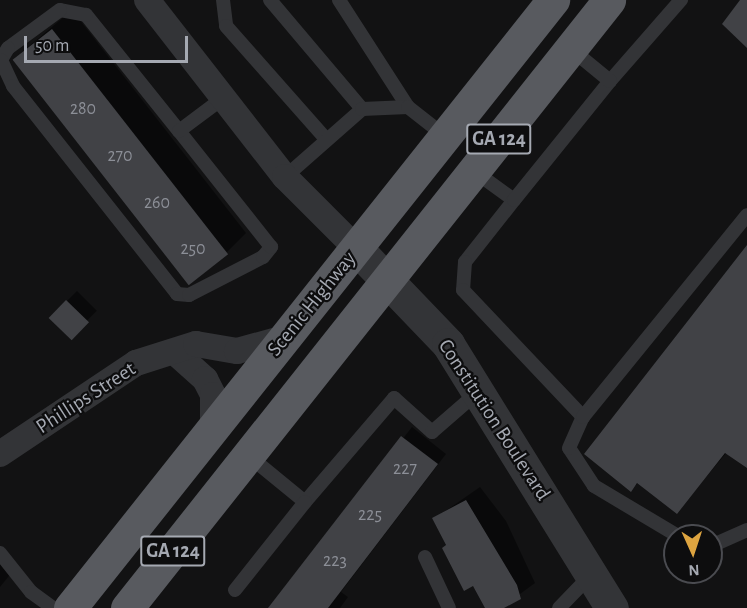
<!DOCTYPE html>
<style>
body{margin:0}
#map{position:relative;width:747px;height:608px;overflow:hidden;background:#121213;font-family:"Alegreya Sans",sans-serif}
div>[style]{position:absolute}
.shadow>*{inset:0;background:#0007;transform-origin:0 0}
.building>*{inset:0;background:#414246;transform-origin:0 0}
.service>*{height:14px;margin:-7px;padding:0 7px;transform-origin:7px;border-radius:7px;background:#333437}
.minor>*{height:26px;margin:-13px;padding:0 13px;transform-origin:13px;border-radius:13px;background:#333437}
.tertiary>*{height:33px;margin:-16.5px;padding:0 16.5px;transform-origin:16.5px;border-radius:16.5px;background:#333437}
.trunk>*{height:33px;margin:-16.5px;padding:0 16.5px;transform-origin:16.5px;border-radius:16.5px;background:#585a5f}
span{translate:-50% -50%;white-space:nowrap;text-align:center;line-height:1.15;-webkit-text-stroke:4.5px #0d0d0e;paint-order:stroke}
.number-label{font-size:18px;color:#8c8f97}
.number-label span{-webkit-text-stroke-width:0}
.shield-label span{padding:2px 4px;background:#0d0d0e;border:2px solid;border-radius:4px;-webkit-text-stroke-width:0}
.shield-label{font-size:20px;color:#a5a9b2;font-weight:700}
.street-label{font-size:21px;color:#a5a9b2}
.north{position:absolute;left:663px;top:524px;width:60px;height:60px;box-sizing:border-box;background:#0d0d0e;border:2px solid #4a4b50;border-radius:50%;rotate:177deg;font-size:16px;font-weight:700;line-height:24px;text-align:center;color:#a5a9b2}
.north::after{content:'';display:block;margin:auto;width:21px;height:27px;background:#dda440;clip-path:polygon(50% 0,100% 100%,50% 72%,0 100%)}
.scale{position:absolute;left:24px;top:36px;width:164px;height:27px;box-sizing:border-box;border:3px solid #a5a9b2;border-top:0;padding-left:8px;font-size:18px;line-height:21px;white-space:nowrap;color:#a5a9b2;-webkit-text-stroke:4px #0d0d0e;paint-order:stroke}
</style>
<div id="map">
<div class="shadow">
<div style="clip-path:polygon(72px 10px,246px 233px,227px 252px,14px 59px)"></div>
<div style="clip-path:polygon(747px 247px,747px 466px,727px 452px,677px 512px,639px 482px,630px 490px)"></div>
<div style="left:77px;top:291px;width:28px;height:37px;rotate:45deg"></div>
<div style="clip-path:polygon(412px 427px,446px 454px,341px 592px,348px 597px,340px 608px,270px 608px)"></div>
<div style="clip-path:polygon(480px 487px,506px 521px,535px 583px,501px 608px,486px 608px,474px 584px,465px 588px,434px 519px)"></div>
<div style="clip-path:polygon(0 551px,13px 571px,0 587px)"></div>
</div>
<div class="building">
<div style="clip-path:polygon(740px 0,747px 0,747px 48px,722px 24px)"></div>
<div style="left:52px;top:29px;width:286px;height:50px;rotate:52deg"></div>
<div style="clip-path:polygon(747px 245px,747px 468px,725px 453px,677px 514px,637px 483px,631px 492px,584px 454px)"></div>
<div style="left:66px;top:300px;width:32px;height:25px;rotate:44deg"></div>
<div style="clip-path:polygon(401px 436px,438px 464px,364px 561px,328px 608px,268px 608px)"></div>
<div style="clip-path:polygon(466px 500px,517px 585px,521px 599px,504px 608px,485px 608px,473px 586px,464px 591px,442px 548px,446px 545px,432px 518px)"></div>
</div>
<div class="service">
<div style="left:223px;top:0;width:26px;rotate:83deg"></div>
<div style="left:226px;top:26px;width:151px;rotate:48.5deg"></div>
<div style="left:270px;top:0;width:143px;rotate:49.8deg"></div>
<div style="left:339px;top:0;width:127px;rotate:57.2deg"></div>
<div style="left:610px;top:81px;width:108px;rotate:-48.8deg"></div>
<div style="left:179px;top:131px;width:149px;rotate:-128.7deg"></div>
<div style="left:86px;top:15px;width:26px;rotate:-169deg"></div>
<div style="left:60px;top:10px;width:64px;rotate:143.8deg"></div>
<div style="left:8px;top:48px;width:14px;rotate:120deg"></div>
<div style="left:1px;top:60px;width:29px;rotate:65deg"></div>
<div style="left:13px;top:86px;width:265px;rotate:51.7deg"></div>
<div style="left:177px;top:294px;width:12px;rotate:5deg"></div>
<div style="left:189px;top:295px;width:83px;rotate:-27.2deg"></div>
<div style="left:263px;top:257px;width:13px;rotate:-51deg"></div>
<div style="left:271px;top:247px;width:148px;rotate:-128.4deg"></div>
<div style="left:179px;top:131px;width:54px;rotate:-36.7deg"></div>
<div style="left:474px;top:171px;width:49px;rotate:35.9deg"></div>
<div style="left:514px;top:200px;width:79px;rotate:128.3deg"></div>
<div style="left:465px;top:262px;width:28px;rotate:94deg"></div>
<div style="left:463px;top:290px;width:175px;rotate:46.6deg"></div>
<div style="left:285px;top:177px;width:103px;rotate:-41.4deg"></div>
<div style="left:362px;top:109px;width:46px;rotate:-2.5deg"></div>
<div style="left:408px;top:107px;width:47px;rotate:38.1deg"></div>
<div style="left:514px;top:200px;width:153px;rotate:-51.1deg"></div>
<div style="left:610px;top:81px;width:50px;rotate:-140.6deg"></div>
<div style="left:249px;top:456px;width:72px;rotate:39.4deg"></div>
<div style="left:305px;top:502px;width:137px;rotate:-49.4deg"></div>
<div style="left:394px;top:398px;width:51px;rotate:41.8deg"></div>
<div style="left:432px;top:432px;width:61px;rotate:-41deg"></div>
<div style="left:678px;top:536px;width:98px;rotate:-149.2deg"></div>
<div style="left:594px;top:486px;width:45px;rotate:-123.3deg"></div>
<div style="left:569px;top:448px;width:34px;rotate:-66deg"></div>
<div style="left:583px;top:417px;width:260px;rotate:-50.9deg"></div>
<div style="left:711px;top:546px;width:39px;rotate:-24deg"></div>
<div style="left:0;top:553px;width:50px;rotate:51.5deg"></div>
<div style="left:31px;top:592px;width:27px;rotate:36deg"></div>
<div style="left:425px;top:557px;width:56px;rotate:64.8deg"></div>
<div style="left:235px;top:590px;width:112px;rotate:-51.5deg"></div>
<div style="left:559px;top:608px;width:45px;rotate:-45.9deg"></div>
</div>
<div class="minor">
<div style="left:147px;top:0;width:224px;rotate:52.1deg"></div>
<div style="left:285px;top:177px;width:102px;rotate:45deg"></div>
<div style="left:177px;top:354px;width:38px;rotate:42deg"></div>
<div style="left:205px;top:379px;width:18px;rotate:63deg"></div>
<div style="left:213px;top:395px;width:34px;rotate:90deg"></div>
<div style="left:0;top:454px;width:164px;rotate:-33.8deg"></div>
<div style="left:136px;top:363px;width:63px;rotate:-17.6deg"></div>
<div style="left:196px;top:344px;width:42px;rotate:9.7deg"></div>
<div style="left:237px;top:351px;width:50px;rotate:-15.2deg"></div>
</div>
<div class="tertiary">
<div style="left:357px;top:249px;width:132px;rotate:46.2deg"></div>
<div style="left:448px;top:344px;width:311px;rotate:58.2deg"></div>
</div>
<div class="trunk">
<div style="left:70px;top:608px;width:777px;rotate:-51.54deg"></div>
<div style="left:127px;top:608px;width:776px;rotate:-51.59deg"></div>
</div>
<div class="number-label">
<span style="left:83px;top:109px">280</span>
<span style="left:120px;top:156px">270</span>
<span style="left:157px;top:203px">260</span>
<span style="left:193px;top:249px">250</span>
<span style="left:405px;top:469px">227</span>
<span style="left:370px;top:515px">225</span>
<span style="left:335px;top:561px">223</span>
</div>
<div class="shield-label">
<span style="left:499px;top:139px">GA 124</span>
<span style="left:173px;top:551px">GA 124</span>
</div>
<div class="street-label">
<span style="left:312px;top:304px;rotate:-51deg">Scenic Highway</span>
<span style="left:86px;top:398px;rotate:-33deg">Phillips Street</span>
<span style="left:494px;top:420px;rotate:57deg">Constitution Boulevard</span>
</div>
<div class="north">N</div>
<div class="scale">50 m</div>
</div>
